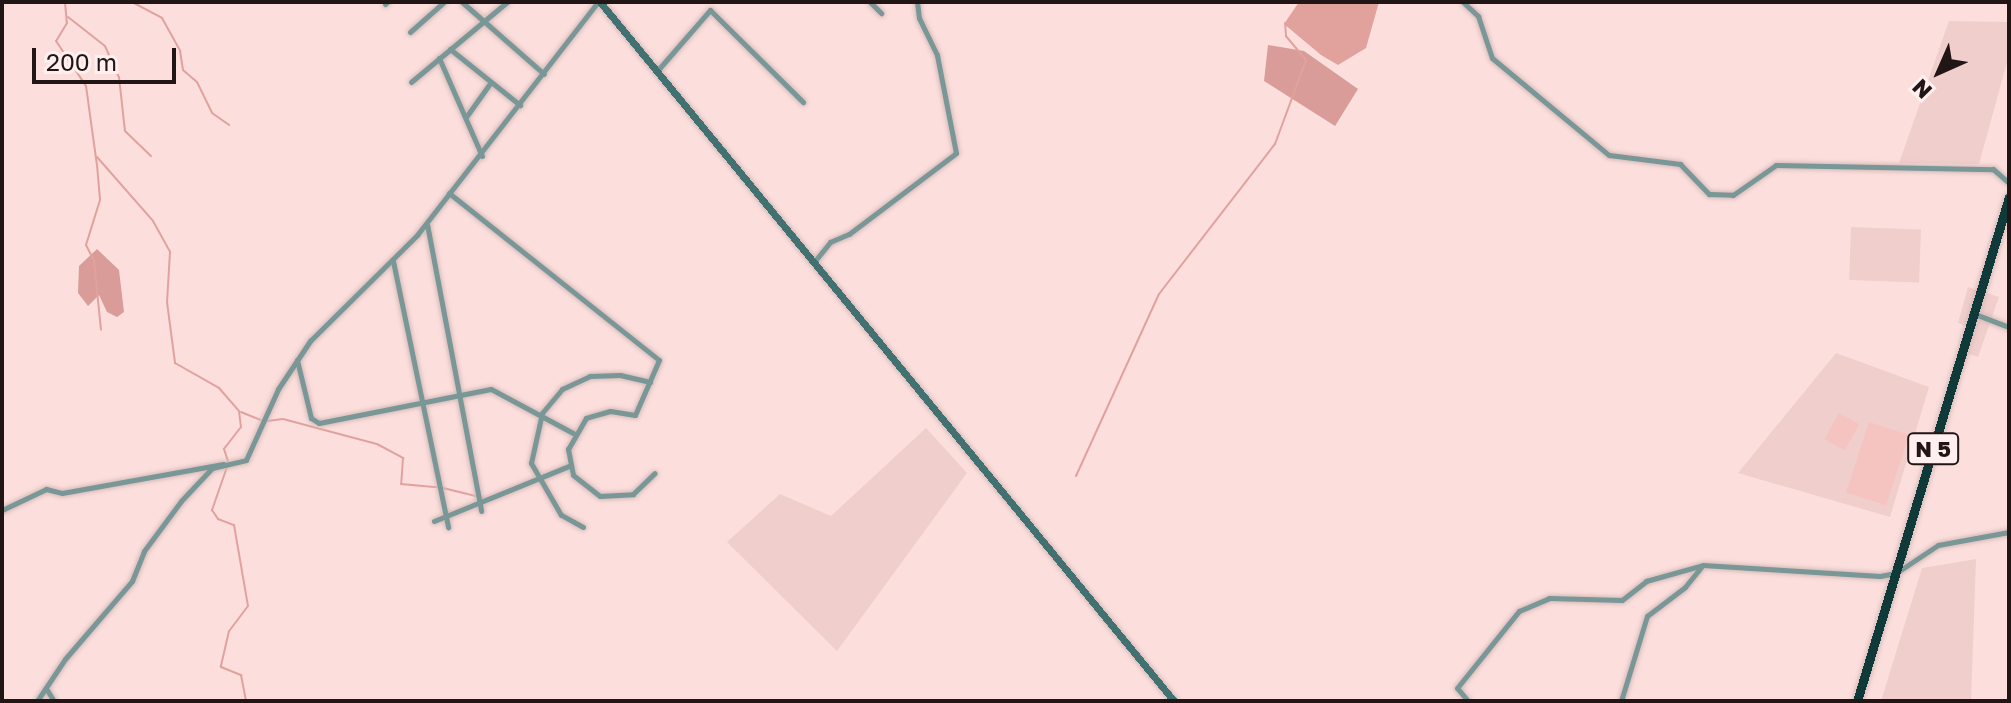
<!DOCTYPE html>
<style>
body{margin:0}
#map{position:relative;width:2011px;height:703px;overflow:hidden;background:#fcdfdd;font-family:"Golos Text",sans-serif}
div>[style]{position:absolute}
.built>*{inset:0;background:#f0cecb;transform-origin:0 0}
.green>*{inset:0;background:#f5c4c0;transform-origin:0 0}
.forest>*{inset:0;background:#da9c98}
.water>*{inset:0;background:#e1a29e}
.stream>*{height:2px;margin:-1px;padding:0 1px;transform-origin:1px;border-radius:1px;background:#e1a29e}
.roads{filter:drop-shadow(0 0 2px #d5bbb9) drop-shadow(0 0 2px #d5bbb9)}
.street>*{height:5px;margin:-2.5px;padding:0 2.5px;transform-origin:2.5px;border-radius:2.5px;background:#799797}
.secondary>*{height:7px;margin:-3.5px;padding:0 3.5px;transform-origin:3.5px;border-radius:3.5px;background:#427171}
.highway>*{height:9px;margin:-4.5px;padding:0 4.5px;transform-origin:4.5px;border-radius:4.5px;background:#103a3a}
span{translate:-50% -50%;white-space:nowrap;text-align:center;line-height:1.15;-webkit-text-stroke:7px #fff0ef;paint-order:stroke}
.shield-label span{padding:2px 6px;background:#fff0ef;border:2px solid;border-radius:6px;-webkit-text-stroke-width:0}
.shield-label{font-size:22px;color:#211515;font-weight:700}
.frame{position:absolute;inset:0;border:4px solid #211515;pointer-events:none}
.north{position:absolute;left:1899px;top:32px;width:80px;height:80px;-webkit-text-stroke:6px #fff0ef;paint-order:stroke;rotate:225deg;font-size:22px;font-weight:700;line-height:32px;text-align:center;color:#211515}
.north::after{content:'';display:block;margin:auto;width:28px;height:36px;background:#211515;clip-path:polygon(50% 0,100% 100%,50% 72%,0 100%)}
.scale{position:absolute;left:32px;top:48px;width:144px;height:36px;box-sizing:border-box;border:4px solid #211515;border-top:0;padding-left:10px;font-size:24px;line-height:28px;white-space:nowrap;color:#211515;-webkit-text-stroke:6px #fff0ef;paint-order:stroke}
</style>
<div id="map">
<div class="built">
<div style="clip-path:polygon(1949px 21px,2009px 22px,2009px 55px,1979px 164px,1899px 163px)"></div>
<div style="left:1851px;top:227px;width:70px;height:53px;rotate:2deg"></div>
<div style="clip-path:polygon(1968px 287px,1999px 297px,1978px 357px,1962px 352px,1970px 327px,1958px 323px)"></div>
<div style="clip-path:polygon(1836px 353px,1929px 387px,1890px 517px,1738px 473px)"></div>
<div style="clip-path:polygon(926px 428px,967px 473px,837px 651px,727px 542px,780px 494px,831px 516px)"></div>
<div style="clip-path:polygon(1976px 559px,1971px 701px,1881px 701px,1922px 568px)"></div>
</div>
<div class="green">
<div style="left:1839px;top:413px;width:23px;height:30px;rotate:29deg"></div>
<div style="left:1869px;top:422px;width:42px;height:74px;rotate:18deg"></div>
</div>
<div class="forest">
<div style="clip-path:polygon(1268px 45px,1304px 51px,1358px 89px,1335px 126px,1264px 81px)"></div>
<div style="clip-path:polygon(97px 249px,119px 270px,124px 312px,117px 317px,107px 312px,99px 295px,88px 306px,78px 293px,79px 266px)"></div>
</div>
<div class="water">
<div style="clip-path:polygon(1299px 2px,1379px 2px,1366px 48px,1338px 65px,1321px 55px,1284px 24px)"></div>
</div>
<div class="stream">
<div style="left:65px;top:2px;width:21px;rotate:85deg"></div>
<div style="left:67px;top:23px;width:21px;rotate:121deg"></div>
<div style="left:56px;top:41px;width:54px;rotate:56.3deg"></div>
<div style="left:86px;top:86px;width:80px;rotate:82.1deg"></div>
<div style="left:97px;top:165px;width:35px;rotate:85deg"></div>
<div style="left:100px;top:200px;width:47px;rotate:107.3deg"></div>
<div style="left:86px;top:245px;width:18px;rotate:63deg"></div>
<div style="left:94px;top:261px;width:69px;rotate:84.2deg"></div>
<div style="left:132px;top:2px;width:34px;rotate:28deg"></div>
<div style="left:162px;top:18px;width:38px;rotate:61deg"></div>
<div style="left:180px;top:51px;width:19px;rotate:81deg"></div>
<div style="left:183px;top:70px;width:18px;rotate:41deg"></div>
<div style="left:197px;top:82px;width:34px;rotate:64deg"></div>
<div style="left:212px;top:113px;width:21px;rotate:35deg"></div>
<div style="left:68px;top:17px;width:47px;rotate:38.1deg"></div>
<div style="left:105px;top:46px;width:34px;rotate:66deg"></div>
<div style="left:119px;top:77px;width:54px;rotate:83.7deg"></div>
<div style="left:125px;top:131px;width:36px;rotate:44deg"></div>
<div style="left:97px;top:157px;width:85px;rotate:48.8deg"></div>
<div style="left:153px;top:221px;width:35px;rotate:61deg"></div>
<div style="left:170px;top:252px;width:50px;rotate:93.4deg"></div>
<div style="left:167px;top:302px;width:62px;rotate:82.5deg"></div>
<div style="left:175px;top:363px;width:51px;rotate:29.6deg"></div>
<div style="left:219px;top:388px;width:30px;rotate:49deg"></div>
<div style="left:239px;top:411px;width:16px;rotate:83deg"></div>
<div style="left:241px;top:427px;width:28px;rotate:128deg"></div>
<div style="left:224px;top:449px;width:13px;rotate:72deg"></div>
<div style="left:241px;top:412px;width:22px;rotate:22deg"></div>
<div style="left:267px;top:421px;width:16px;rotate:-7deg"></div>
<div style="left:283px;top:419px;width:97px;rotate:14.9deg"></div>
<div style="left:377px;top:444px;width:30px;rotate:28deg"></div>
<div style="left:403px;top:458px;width:26px;rotate:94deg"></div>
<div style="left:401px;top:484px;width:36px;rotate:5deg"></div>
<div style="left:227px;top:467px;width:46px;rotate:109.2deg"></div>
<div style="left:212px;top:510px;width:11px;rotate:56deg"></div>
<div style="left:218px;top:519px;width:17px;rotate:21deg"></div>
<div style="left:234px;top:525px;width:82px;rotate:80.2deg"></div>
<div style="left:248px;top:606px;width:31px;rotate:127deg"></div>
<div style="left:229px;top:631px;width:37px;rotate:103deg"></div>
<div style="left:221px;top:667px;width:22px;rotate:22deg"></div>
<div style="left:241px;top:675px;width:26px;rotate:79deg"></div>
<div style="left:1076px;top:476px;width:200px;rotate:-65.5deg"></div>
<div style="left:1159px;top:294px;width:190px;rotate:-52.3deg"></div>
<div style="left:1275px;top:144px;width:90px;rotate:-69.7deg"></div>
<div style="left:1306px;top:60px;width:31px;rotate:-130deg"></div>
<div style="left:1286px;top:36px;width:13px;rotate:-94deg"></div>
<div style="left:443px;top:488px;width:42px;rotate:13.7deg"></div>
</div>
<div class="roads">
<div class="street">
<div style="left:462px;top:2px;width:109px;rotate:41.3deg"></div>
<div style="left:870px;top:2px;width:16px;rotate:45deg"></div>
<div style="left:1463px;top:2px;width:21px;rotate:43deg"></div>
<div style="left:1478px;top:16px;width:44px;rotate:71.6deg"></div>
<div style="left:1492px;top:58px;width:152px;rotate:39.7deg"></div>
<div style="left:1609px;top:155px;width:72px;rotate:7.2deg"></div>
<div style="left:1680px;top:164px;width:42px;rotate:46deg"></div>
<div style="left:1709px;top:194px;width:24px;rotate:2deg"></div>
<div style="left:1733px;top:195px;width:52px;rotate:-34.9deg"></div>
<div style="left:1776px;top:165px;width:217px;rotate:1.1deg"></div>
<div style="left:1993px;top:169px;width:21px;rotate:41deg"></div>
<div style="left:385px;top:4px;width:3px;rotate:-45deg"></div>
<div style="left:410px;top:32px;width:45px;rotate:-41.4deg"></div>
<div style="left:450px;top:49px;width:90px;rotate:38.7deg"></div>
<div style="left:439px;top:58px;width:107px;rotate:66.3deg"></div>
<div style="left:657px;top:71px;width:81px;rotate:-49deg"></div>
<div style="left:710px;top:10px;width:131px;rotate:44.7deg"></div>
<div style="left:411px;top:82px;width:125px;rotate:-39.8deg"></div>
<div style="left:466px;top:117px;width:43px;rotate:-54.5deg"></div>
<div style="left:449px;top:193px;width:268px;rotate:38.5deg"></div>
<div style="left:659px;top:360px;width:60px;rotate:113.6deg"></div>
<div style="left:635px;top:415px;width:25px;rotate:-171deg"></div>
<div style="left:610px;top:411px;width:25px;rotate:164deg"></div>
<div style="left:586px;top:418px;width:36px;rotate:120deg"></div>
<div style="left:568px;top:449px;width:26px;rotate:79deg"></div>
<div style="left:573px;top:475px;width:34px;rotate:38deg"></div>
<div style="left:600px;top:496px;width:33px;rotate:-3deg"></div>
<div style="left:633px;top:494px;width:30px;rotate:-44deg"></div>
<div style="left:427px;top:224px;width:292px;rotate:79.3deg"></div>
<div style="left:393px;top:261px;width:272px;rotate:78.3deg"></div>
<div style="left:814px;top:262px;width:26px;rotate:-51deg"></div>
<div style="left:830px;top:242px;width:21px;rotate:-23deg"></div>
<div style="left:849px;top:234px;width:134px;rotate:-37.1deg"></div>
<div style="left:956px;top:153px;width:100px;rotate:-101deg"></div>
<div style="left:937px;top:55px;width:41px;rotate:-115.9deg"></div>
<div style="left:919px;top:18px;width:16px;rotate:-97deg"></div>
<div style="left:1975px;top:314px;width:36px;rotate:21deg"></div>
<div style="left:297px;top:360px;width:60px;rotate:76.4deg"></div>
<div style="left:311px;top:418px;width:9px;rotate:32deg"></div>
<div style="left:319px;top:423px;width:175px;rotate:-11.2deg"></div>
<div style="left:491px;top:389px;width:93px;rotate:28.2deg"></div>
<div style="left:2px;top:510px;width:49px;rotate:-25.5deg"></div>
<div style="left:46px;top:489px;width:16px;rotate:14deg"></div>
<div style="left:62px;top:493px;width:164px;rotate:-10.2deg"></div>
<div style="left:434px;top:521px;width:146px;rotate:-22.2deg"></div>
<div style="left:583px;top:527px;width:25px;rotate:-151deg"></div>
<div style="left:561px;top:515px;width:60px;rotate:-120deg"></div>
<div style="left:531px;top:463px;width:51px;rotate:-77.6deg"></div>
<div style="left:542px;top:413px;width:31px;rotate:-50deg"></div>
<div style="left:562px;top:389px;width:31px;rotate:-25deg"></div>
<div style="left:590px;top:376px;width:30px;rotate:-2deg"></div>
<div style="left:620px;top:375px;width:31px;rotate:13deg"></div>
<div style="left:47px;top:690px;width:13px;rotate:58deg"></div>
<div style="left:37px;top:701px;width:50px;rotate:-56.3deg"></div>
<div style="left:65px;top:659px;width:103px;rotate:-49.3deg"></div>
<div style="left:132px;top:581px;width:32px;rotate:-68deg"></div>
<div style="left:144px;top:551px;width:62px;rotate:-53.5deg"></div>
<div style="left:181px;top:501px;width:45px;rotate:-46.8deg"></div>
<div style="left:212px;top:468px;width:35px;rotate:-13deg"></div>
<div style="left:246px;top:460px;width:78px;rotate:-65.7deg"></div>
<div style="left:278px;top:389px;width:58px;rotate:-56.3deg"></div>
<div style="left:310px;top:341px;width:151px;rotate:-44.7deg"></div>
<div style="left:417px;top:235px;width:295px;rotate:-52.2deg"></div>
<div style="left:1468px;top:701px;width:17px;rotate:-130deg"></div>
<div style="left:1457px;top:688px;width:99px;rotate:-51.2deg"></div>
<div style="left:1519px;top:611px;width:33px;rotate:-23deg"></div>
<div style="left:1549px;top:598px;width:73px;rotate:1.6deg"></div>
<div style="left:1622px;top:600px;width:31px;rotate:-38deg"></div>
<div style="left:1646px;top:581px;width:59px;rotate:-15.7deg"></div>
<div style="left:1703px;top:565px;width:177px;rotate:3.6deg"></div>
<div style="left:1880px;top:576px;width:16px;rotate:-11deg"></div>
<div style="left:1896px;top:573px;width:50px;rotate:-33.7deg"></div>
<div style="left:1938px;top:545px;width:72px;rotate:-10.4deg"></div>
<div style="left:1621px;top:701px;width:89px;rotate:-73deg"></div>
<div style="left:1647px;top:616px;width:48px;rotate:-37.3deg"></div>
<div style="left:1685px;top:587px;width:26px;rotate:-51deg"></div>
</div>
<div class="secondary">
<div style="left:600px;top:2px;width:904px;rotate:50.61deg"></div>
</div>
<div class="highway">
<div style="left:1857px;top:701px;width:526px;rotate:-73.22deg"></div>
</div>
</div>
<div class="shield-label">
<span style="left:1933px;top:449px">N 5</span>
</div>
<div class="frame"></div>
<div class="north">N</div>
<div class="scale">200 m</div>
</div>
